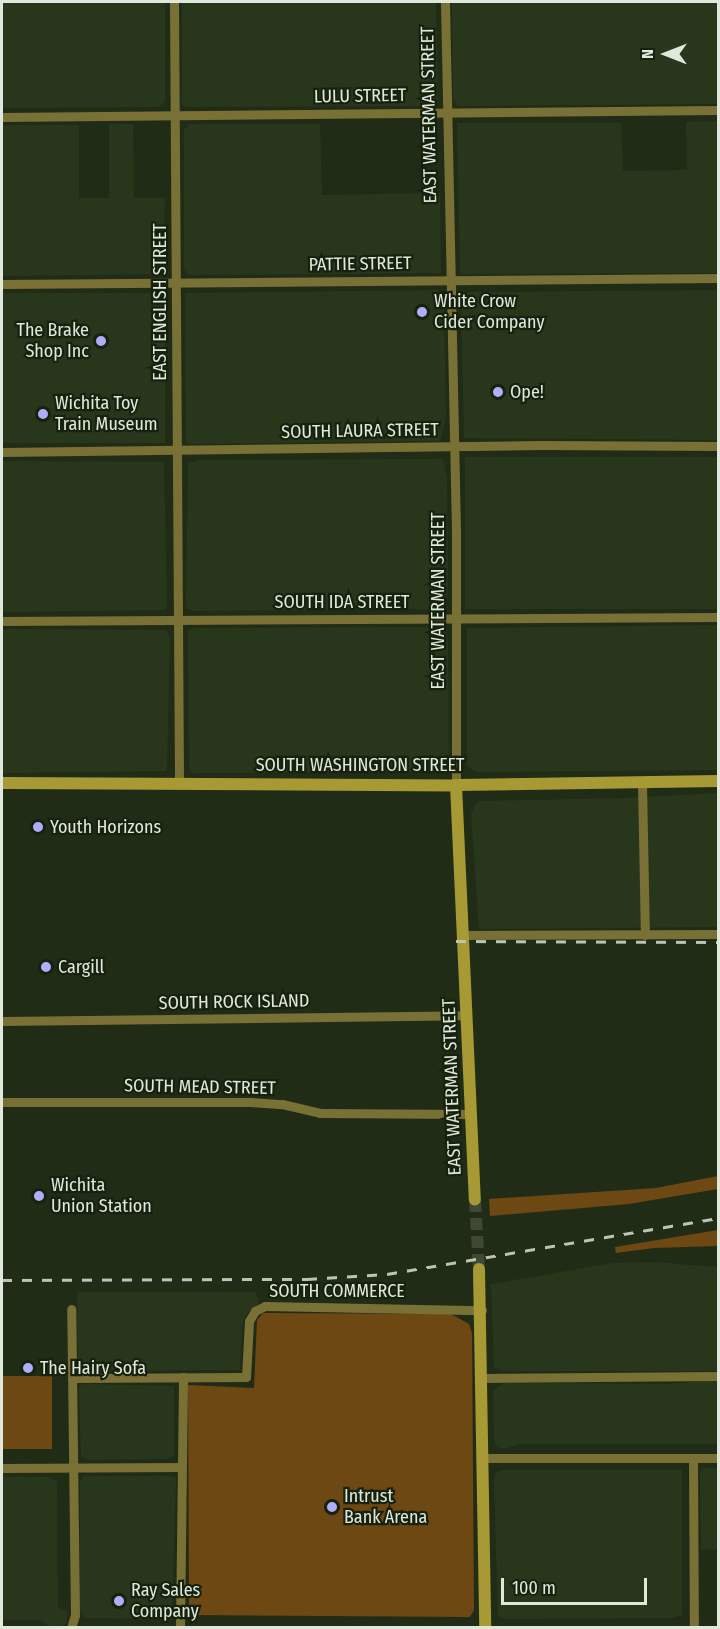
<!DOCTYPE html>
<style>
body{margin:0}
#map{position:relative;width:720px;height:1629px;overflow:hidden;background:#212c17;font-family:"Fira Sans Condensed",sans-serif}
div>[style]{position:absolute}
.built>*{inset:0;background:#28371c;transform-origin:0 0}
.green>*{inset:0;background:#6e4813;transform-origin:0 0}
.secondary-tunnel>*{height:12px;margin-top:-6px;transform-origin:0;background:repeating-linear-gradient(90deg,#3e4834 0 12px,transparent 0 18px)}
.street>*{height:9px;margin:-4.5px;padding:0 4.5px;transform-origin:4.5px;border-radius:4.5px;background:#797035}
.secondary>*{height:12px;margin:-6px;padding:0 6px;transform-origin:6px;border-radius:6px;background:#a79933}
.rail>*{height:3px;margin-top:-1.5px;transform-origin:0;background:repeating-linear-gradient(90deg,#bcc4b6 0 10px,transparent 0 20px)}
.dots>*{width:16px;height:16px;translate:-50% -50%;box-sizing:border-box;border:3px solid #17220e;border-radius:50%}
span{translate:-50% -50%;white-space:nowrap;text-align:center;line-height:1.15;-webkit-text-stroke:4.5px #17220e;paint-order:stroke}
.street-label{font-size:18px;color:#e0e8db}
.poi-label{font-size:18px;color:#e0e8db}
.left{translate:0 -50%;text-align:left}
.right{translate:-100% -50%;text-align:right}
.frame{position:absolute;inset:0;border:3px solid #e0e8db;pointer-events:none}
.north{position:absolute;left:636px;top:24px;width:60px;height:60px;-webkit-text-stroke:4px #17220e;paint-order:stroke;rotate:270deg;font-size:16px;font-weight:700;line-height:24px;text-align:center;color:#e0e8db}
.north::after{content:'';display:block;margin:auto;width:21px;height:27px;background:#e0e8db;clip-path:polygon(50% 0,100% 100%,50% 72%,0 100%)}
.scale{position:absolute;left:501px;top:1578px;width:146px;height:27px;box-sizing:border-box;border:3px solid #e0e8db;border-top:0;padding-left:8px;font-size:18px;line-height:21px;white-space:nowrap;color:#e0e8db;-webkit-text-stroke:4px #17220e;paint-order:stroke}
</style>
<div id="map">
<div class="built">
<div style="clip-path:polygon(2px 2px,165px 2px,165px 102px,158px 107px,2px 108px)"></div>
<div style="clip-path:polygon(182px 2px,436px 2px,438px 100px,431px 106px,185px 107px,182px 103px)"></div>
<div style="clip-path:polygon(452px 2px,718px 2px,718px 104px,458px 106px,453px 100px)"></div>
<div style="clip-path:polygon(718px 121px,718px 273px,462px 274px,460px 272px,457px 123px,621px 123px,623px 171px,687px 170px,686px 122px)"></div>
<div style="clip-path:polygon(109px 124px,133px 124px,134px 198px,165px 198px,163px 274px,2px 276px,2px 125px,79px 125px,79px 198px,109px 198px)"></div>
<div style="clip-path:polygon(190px 124px,320px 124px,322px 195px,440px 193px,441px 273px,188px 275px,184px 269px,184px 130px)"></div>
<div style="clip-path:polygon(439px 290px,444px 309px,446px 418px,440px 441px,191px 444px,186px 442px,185px 293px)"></div>
<div style="clip-path:polygon(718px 290px,718px 440px,464px 438px,461px 297px,463px 292px)"></div>
<div style="left:2px;top:293px;width:163px;height:150px"></div>
<div style="left:718px;top:457px;width:152px;height:253px;rotate:90deg"></div>
<div style="clip-path:polygon(443px 459px,447px 478px,448px 590px,443px 609px,192px 611px,188px 609px,186px 604px,188px 463px,199px 460px)"></div>
<div style="clip-path:polygon(2px 461px,164px 462px,167px 607px,165px 610px,2px 612px)"></div>
<div style="clip-path:polygon(718px 625px,718px 770px,476px 772px,467px 766px,467px 628px)"></div>
<div style="clip-path:polygon(439px 627px,447px 633px,448px 645px,449px 765px,443px 772px,192px 773px,189px 769px,188px 630px,193px 628px)"></div>
<div style="clip-path:polygon(2px 629px,166px 630px,170px 638px,167px 771px,2px 773px)"></div>
<div style="clip-path:polygon(718px 793px,718px 927px,479px 929px,471px 814px,478px 801px,626px 798px)"></div>
<div style="clip-path:polygon(652px 1262px,718px 1267px,718px 1371px,503px 1371px,494px 1367px,491px 1284px,613px 1263px)"></div>
<div style="clip-path:polygon(77px 1292px,255px 1292px,259px 1303px,245px 1316px,242px 1326px,240px 1370px,85px 1371px,78px 1366px)"></div>
<div style="clip-path:polygon(699px 1381px,718px 1381px,718px 1444px,519px 1444px,504px 1449px,497px 1447px,494px 1440px,493px 1391px,503px 1383px,670px 1384px)"></div>
<div style="clip-path:polygon(85px 1384px,174px 1386px,174px 1456px,166px 1459px,88px 1460px,81px 1456px,79px 1389px,80px 1385px)"></div>
<div style="clip-path:polygon(703px 1468px,718px 1468px,718px 1549px,701px 1550px,700px 1472px)"></div>
<div style="clip-path:polygon(503px 1470px,682px 1470px,682px 1615px,671px 1618px,504px 1619px,498px 1616px,494px 1478px,496px 1473px)"></div>
<div style="clip-path:polygon(84px 1476px,173px 1476px,176px 1478px,172px 1619px,84px 1618px,80px 1609px,80px 1482px)"></div>
<div style="clip-path:polygon(2px 1477px,50px 1477px,57px 1482px,58px 1607px,68px 1612px,66px 1623px,62px 1627px,49px 1627px,41px 1620px,2px 1620px)"></div>
</div>
<div class="green">
<div style="clip-path:polygon(718px 1176px,718px 1189px,629px 1204px,490px 1216px,489px 1199px,656px 1188px)"></div>
<div style="clip-path:polygon(718px 1230px,718px 1246px,654px 1248px,616px 1253px,615px 1247px)"></div>
<div style="clip-path:polygon(263px 1313px,451px 1314px,469px 1324px,472px 1333px,474px 1610px,470px 1617px,193px 1615px,189px 1607px,188px 1385px,254px 1388px,257px 1320px)"></div>
<div style="left:2px;top:1376px;width:50px;height:73px"></div>
</div>
<div class="secondary-tunnel">
<div style="left:475px;top:1200px;width:69px;rotate:86.7deg"></div>
</div>
<div class="street">
<div style="left:174px;top:2px;width:780px;rotate:89.63deg"></div>
<div style="left:445px;top:2px;width:530px;rotate:88.81deg"></div>
<div style="left:456px;top:532px;width:253px;rotate:90deg"></div>
<div style="left:2px;top:117px;width:716px;rotate:-0.56deg"></div>
<div style="left:2px;top:284px;width:716px;rotate:-0.48deg"></div>
<div style="left:2px;top:452px;width:539px;rotate:-0.74deg"></div>
<div style="left:541px;top:445px;width:177px;rotate:0.3deg"></div>
<div style="left:2px;top:621px;width:716px;rotate:-0.32deg"></div>
<div style="left:642px;top:783px;width:152px;rotate:88.9deg"></div>
<div style="left:465px;top:935px;width:253px;rotate:-0.2deg"></div>
<div style="left:2px;top:1021px;width:464px;rotate:-0.7deg"></div>
<div style="left:2px;top:1102px;width:248px"></div>
<div style="left:250px;top:1102px;width:32px;rotate:4deg"></div>
<div style="left:282px;top:1104px;width:39px;rotate:13deg"></div>
<div style="left:320px;top:1113px;width:150px;rotate:0.4deg"></div>
<div style="left:73px;top:1378px;width:173px;rotate:-0.3deg"></div>
<div style="left:246px;top:1377px;width:56px;rotate:-86.9deg"></div>
<div style="left:249px;top:1321px;width:12px;rotate:-59deg"></div>
<div style="left:255px;top:1311px;width:11px;rotate:-27deg"></div>
<div style="left:265px;top:1306px;width:217px;rotate:1.1deg"></div>
<div style="left:483px;top:1378px;width:235px;rotate:-0.5deg"></div>
<div style="left:484px;top:1458px;width:234px"></div>
<div style="left:693px;top:1458px;width:170px;rotate:89.7deg"></div>
<div style="left:2px;top:1468px;width:180px;rotate:-0.3deg"></div>
<div style="left:71px;top:1628px;width:14px;rotate:-73deg"></div>
<div style="left:75px;top:1615px;width:306px;rotate:-90.7deg"></div>
<div style="left:180px;top:1628px;width:251px;rotate:-89.3deg"></div>
</div>
<div class="secondary">
<div style="left:2px;top:783px;width:454px;rotate:0.3deg"></div>
<div style="left:456px;top:785px;width:262px;rotate:-0.9deg"></div>
<div style="left:456px;top:785px;width:415px;rotate:87.4deg"></div>
<div style="left:479px;top:1269px;width:359px;rotate:89deg"></div>
</div>
<div class="rail">
<div style="left:456px;top:941px;width:262px;rotate:0.2deg"></div>
<div style="left:2px;top:1280px;width:305px;rotate:-0.2deg"></div>
<div style="left:307px;top:1279px;width:80px;rotate:-3.6deg"></div>
<div style="left:387px;top:1274px;width:336px;rotate:-9.6deg"></div>
</div>
<div class="dots">
<div style="left:422px;top:312px;background:#afaefa"></div>
<div style="left:101px;top:341px;background:#afaefa"></div>
<div style="left:498px;top:392px;background:#afaefa"></div>
<div style="left:43px;top:414px;background:#afaefa"></div>
<div style="left:38px;top:827px;background:#afaefa"></div>
<div style="left:46px;top:967px;background:#afaefa"></div>
<div style="left:39px;top:1196px;background:#afaefa"></div>
<div style="left:28px;top:1368px;background:#afaefa"></div>
<div style="left:332px;top:1507px;background:#afaefa"></div>
<div style="left:119px;top:1601px;background:#afaefa"></div>
</div>
<div class="street-label">
<span style="left:360px;top:96px;rotate:-1deg">LULU STREET</span>
<span style="left:429px;top:115px;rotate:-91deg">EAST WATERMAN STREET</span>
<span style="left:360px;top:264px;rotate:-1deg">PATTIE STREET</span>
<span style="left:160px;top:302px;rotate:-90deg">EAST ENGLISH STREET</span>
<span style="left:360px;top:431px;rotate:-1deg">SOUTH LAURA STREET</span>
<span style="left:438px;top:601px;rotate:-90deg">EAST WATERMAN STREET</span>
<span style="left:342px;top:602px">SOUTH IDA STREET</span>
<span style="left:360px;top:765px">SOUTH WASHINGTON STREET</span>
<span style="left:234px;top:1002px;rotate:-1deg">SOUTH ROCK ISLAND</span>
<span style="left:200px;top:1087px;rotate:1deg">SOUTH MEAD STREET</span>
<span style="left:452px;top:1087px;rotate:-92deg">EAST WATERMAN STREET</span>
<span style="left:337px;top:1291px">SOUTH COMMERCE</span>
</div>
<div class="poi-label">
<span class="left" style="left:434px;top:312px">White Crow<br>Cider Company</span>
<span class="right" style="left:89px;top:341px">The Brake<br>Shop Inc</span>
<span class="left" style="left:510px;top:392px">Ope!</span>
<span class="left" style="left:55px;top:414px">Wichita Toy<br>Train Museum</span>
<span class="left" style="left:50px;top:827px">Youth Horizons</span>
<span class="left" style="left:58px;top:967px">Cargill</span>
<span class="left" style="left:51px;top:1196px">Wichita<br>Union Station</span>
<span class="left" style="left:40px;top:1368px">The Hairy Sofa</span>
<span class="left" style="left:344px;top:1507px">Intrust<br>Bank Arena</span>
<span class="left" style="left:131px;top:1601px">Ray Sales<br>Company</span>
</div>
<div class="frame"></div>
<div class="north">N</div>
<div class="scale">100 m</div>
</div>
